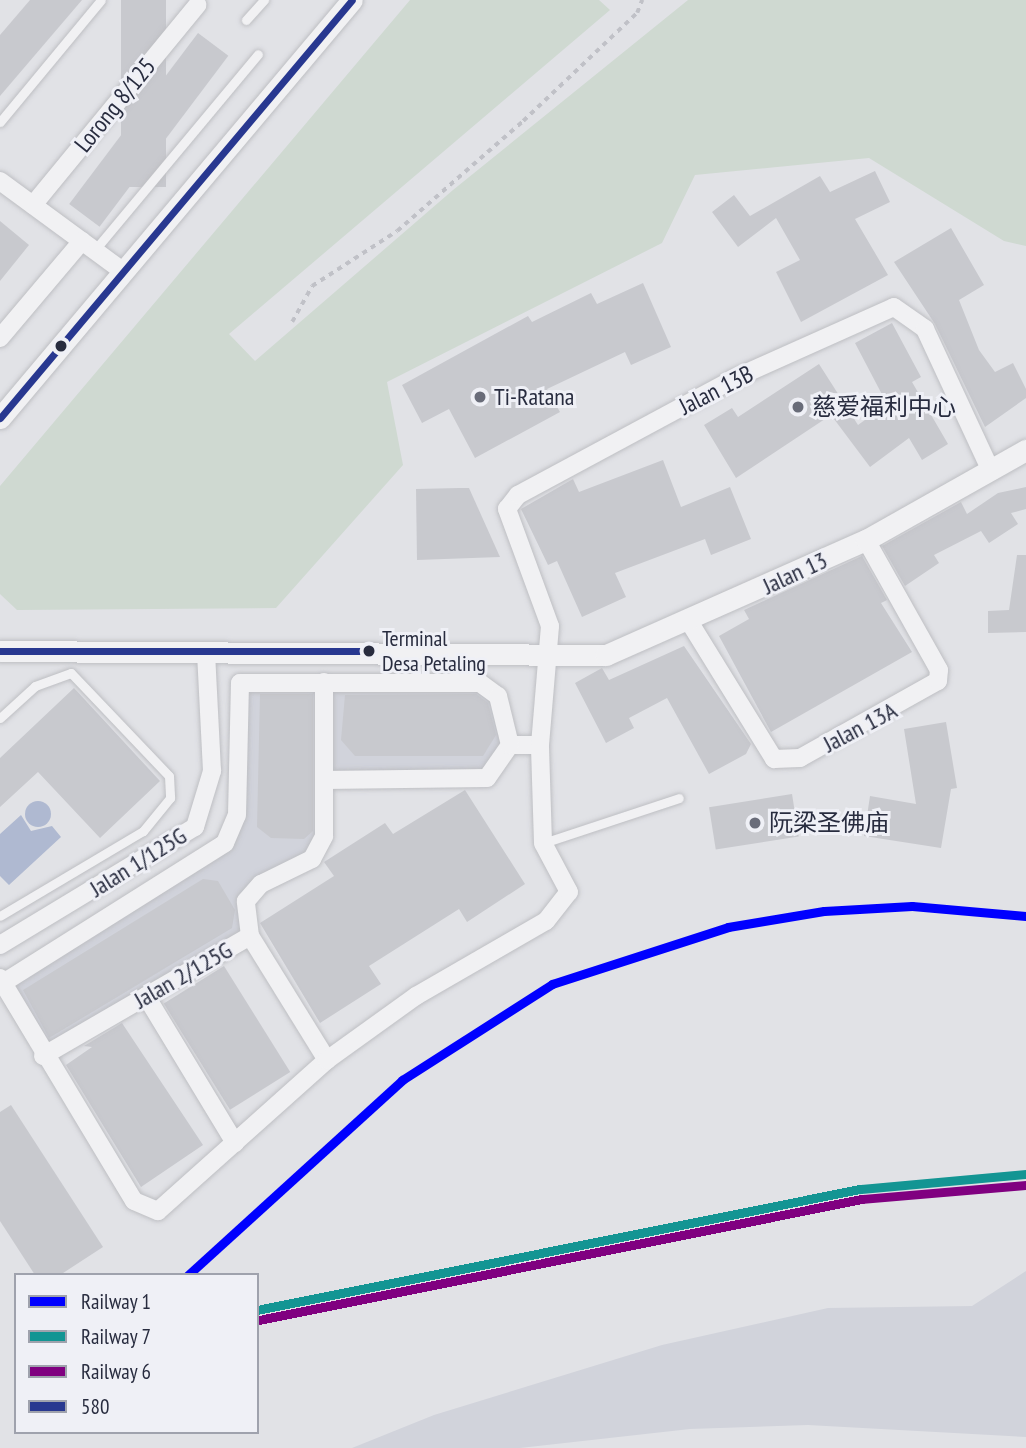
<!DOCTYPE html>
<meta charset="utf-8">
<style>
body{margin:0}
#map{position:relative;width:1026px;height:1448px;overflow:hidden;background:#e1e2e6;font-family:"PT Sans Narrow","Noto Sans SC",sans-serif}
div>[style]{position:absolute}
.built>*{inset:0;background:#d1d3db}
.green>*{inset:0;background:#cfd9d1}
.water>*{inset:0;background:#afb9d1}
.round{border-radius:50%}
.building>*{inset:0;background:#c8c9ce;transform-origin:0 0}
.path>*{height:3.5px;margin-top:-1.75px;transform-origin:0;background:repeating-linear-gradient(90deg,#c0c1c7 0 5px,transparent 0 10px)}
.roads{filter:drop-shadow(0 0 2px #bebfc3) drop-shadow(0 0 2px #bebfc3)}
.service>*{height:9px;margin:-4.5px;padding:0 4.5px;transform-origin:4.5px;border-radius:4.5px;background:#f1f1f3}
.minor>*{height:18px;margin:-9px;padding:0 9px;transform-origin:9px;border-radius:9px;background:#f1f1f3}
.tertiary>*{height:21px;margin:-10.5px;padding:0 10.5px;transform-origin:10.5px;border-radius:10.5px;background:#f1f1f3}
.bus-1>*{height:7px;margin:-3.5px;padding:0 3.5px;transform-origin:3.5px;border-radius:3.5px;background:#283890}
.rail-1>*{height:9px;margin:-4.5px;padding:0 4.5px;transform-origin:4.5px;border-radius:4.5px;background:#00f}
.rail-2>*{height:9px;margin:-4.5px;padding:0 4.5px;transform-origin:4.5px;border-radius:4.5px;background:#139593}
.rail-3>*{height:9px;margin:-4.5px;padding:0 4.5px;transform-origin:4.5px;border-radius:4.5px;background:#800080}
.dots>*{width:19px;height:19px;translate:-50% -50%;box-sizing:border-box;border:4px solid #eff0f6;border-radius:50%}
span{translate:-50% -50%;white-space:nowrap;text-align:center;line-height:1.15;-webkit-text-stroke:6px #eff0f6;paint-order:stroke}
.bus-label{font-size:22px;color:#282c3f}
.left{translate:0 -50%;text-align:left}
.street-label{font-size:24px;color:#282c3f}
.poi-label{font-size:24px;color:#282c3f}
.legend{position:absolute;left:14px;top:1273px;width:245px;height:161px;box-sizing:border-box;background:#eff0f6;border:2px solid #9fa2ad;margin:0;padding:9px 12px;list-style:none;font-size:21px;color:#282c3f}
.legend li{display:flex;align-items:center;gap:14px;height:35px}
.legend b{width:35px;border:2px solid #9fa2ad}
</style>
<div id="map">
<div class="built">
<div style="clip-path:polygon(479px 686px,495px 698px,505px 739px,483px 772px,321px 773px,320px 834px,307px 855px,256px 879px,243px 932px,47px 1046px,12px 986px,229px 847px,241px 689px)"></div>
<div style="clip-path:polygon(1026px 1271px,1026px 1437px,808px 1425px,690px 1429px,520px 1448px,352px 1448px,434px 1415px,662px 1345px,828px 1308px,972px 1306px)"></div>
</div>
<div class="green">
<div style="clip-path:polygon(410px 0,599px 0,610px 10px,229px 334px,255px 361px,453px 190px,688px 0,1026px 0,1026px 246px,1004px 241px,869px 158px,695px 175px,662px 243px,387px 382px,403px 465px,276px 608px,17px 610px,0 594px,0 486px)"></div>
</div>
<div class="water">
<div class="round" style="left:25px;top:801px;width:26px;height:26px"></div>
<div style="clip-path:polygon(21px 815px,31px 831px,52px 826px,61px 837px,9px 885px,0 876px,0 834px)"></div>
</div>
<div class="building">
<div style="clip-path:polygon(30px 0,82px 0,0 96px,0 35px)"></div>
<div style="left:121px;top:0;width:45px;height:187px"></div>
<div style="left:198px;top:33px;width:38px;height:214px;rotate:37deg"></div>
<div style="clip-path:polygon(875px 171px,890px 202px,855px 219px,888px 275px,801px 322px,776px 272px,800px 260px,776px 218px,738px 247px,712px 212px,734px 195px,750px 216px,820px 176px,830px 192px)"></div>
<div style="clip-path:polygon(0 221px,29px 245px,0 281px)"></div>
<div style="clip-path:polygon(951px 228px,984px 285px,959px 300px,979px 350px,995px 372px,1013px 363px,1026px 389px,1026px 398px,985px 427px,935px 324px,894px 262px)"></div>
<div style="clip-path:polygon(643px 283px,671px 347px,631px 365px,625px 352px,547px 389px,560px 412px,475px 458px,449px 409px,422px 423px,402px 385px,528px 316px,532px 322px,591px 293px,597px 304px)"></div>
<div style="clip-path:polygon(892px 323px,921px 377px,912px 382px,948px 444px,922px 460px,909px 438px,870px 467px,831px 415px,736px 478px,704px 425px,732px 408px,738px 417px,819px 364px,858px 425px,887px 404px,855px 343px)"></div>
<div style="clip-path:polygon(663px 460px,681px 507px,730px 487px,751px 539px,711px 555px,705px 539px,615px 573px,626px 597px,582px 617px,557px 561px,548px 565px,521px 509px,573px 479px,579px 492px)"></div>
<div style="clip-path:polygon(1026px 487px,1026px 509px,1011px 513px,1018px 524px,989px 543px,981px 531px,934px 555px,939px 563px,905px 586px,882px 546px,961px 502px,967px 514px,998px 493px)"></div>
<div style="clip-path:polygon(459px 488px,469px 488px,500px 557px,417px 560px,416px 489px)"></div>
<div style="clip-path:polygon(1017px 555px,1026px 555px,1026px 632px,988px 633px,988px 611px,1009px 610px)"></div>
<div style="clip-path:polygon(862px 556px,887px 600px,881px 603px,912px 652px,771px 732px,719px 636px,749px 619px,744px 610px)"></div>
<div style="clip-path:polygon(684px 646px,751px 744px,746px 754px,709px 774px,667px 698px,629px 718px,634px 728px,606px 743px,575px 683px,602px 668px,609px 680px)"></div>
<div style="clip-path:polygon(74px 688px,160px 781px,100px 838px,38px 772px,0 807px,0 758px)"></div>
<div style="clip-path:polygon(260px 694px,313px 694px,313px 831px,304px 839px,271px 838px,257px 827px)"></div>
<div style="clip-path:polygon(476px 694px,488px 703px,496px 735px,483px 756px,355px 756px,341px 740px,345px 695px)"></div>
<div style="clip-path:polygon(946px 722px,957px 788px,951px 789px,941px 848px,864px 836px,870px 796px,916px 804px,904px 729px)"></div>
<div style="clip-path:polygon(465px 790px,525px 884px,467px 922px,459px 909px,369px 966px,381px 984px,320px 1023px,260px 923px,334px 876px,324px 862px,385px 823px,393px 834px)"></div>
<div style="left:792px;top:794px;width:43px;height:84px;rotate:81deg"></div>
<div style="clip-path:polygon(203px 879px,218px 881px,235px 910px,232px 928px,49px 1038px,23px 990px)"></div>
<div style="left:224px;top:966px;width:125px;height:71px;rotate:58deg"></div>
<div style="clip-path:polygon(122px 1023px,203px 1145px,141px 1187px,66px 1065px,92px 1047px,84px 1046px)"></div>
<div style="clip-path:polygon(11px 1105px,103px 1247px,60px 1275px,35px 1275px,0 1221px,0 1112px)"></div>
</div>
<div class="path">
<div style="left:292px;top:322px;width:41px;rotate:-60.9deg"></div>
<div style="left:312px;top:286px;width:101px;rotate:-32.9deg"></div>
<div style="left:397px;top:231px;width:167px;rotate:-41.1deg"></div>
<div style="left:523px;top:121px;width:157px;rotate:-43.5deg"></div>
<div style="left:637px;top:13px;width:14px;rotate:-69deg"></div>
</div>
<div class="roads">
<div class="service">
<div style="left:246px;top:20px;width:27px;rotate:-48deg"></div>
<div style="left:0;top:122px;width:158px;rotate:-50.4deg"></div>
<div style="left:94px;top:251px;width:256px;rotate:-50.2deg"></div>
<div style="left:0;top:718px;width:47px;rotate:-42.4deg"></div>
<div style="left:35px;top:686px;width:38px;rotate:-20deg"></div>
<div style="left:71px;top:673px;width:142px;rotate:46.4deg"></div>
<div style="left:169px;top:776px;width:22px;rotate:87deg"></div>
<div style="left:170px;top:798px;width:43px;rotate:129.3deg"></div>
<div style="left:143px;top:831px;width:166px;rotate:149.3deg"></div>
<div style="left:543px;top:843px;width:143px;rotate:-18.3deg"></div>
</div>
<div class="minor">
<div style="left:0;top:181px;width:150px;rotate:36.3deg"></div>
<div style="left:33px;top:205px;width:259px;rotate:-50.6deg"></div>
<div style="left:0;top:338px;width:127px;rotate:-49.8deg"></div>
<div style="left:690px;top:623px;width:160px;rotate:58.3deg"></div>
<div style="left:774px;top:759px;width:26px;rotate:-2deg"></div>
<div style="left:800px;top:758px;width:158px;rotate:-29.2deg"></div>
<div style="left:938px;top:681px;width:11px;rotate:-85deg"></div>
<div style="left:939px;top:670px;width:149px;rotate:-119.3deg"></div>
<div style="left:324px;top:780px;width:163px;rotate:-0.7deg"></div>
<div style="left:487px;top:778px;width:40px;rotate:-55.1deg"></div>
<div style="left:510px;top:745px;width:30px"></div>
<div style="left:250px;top:936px;width:146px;rotate:58.2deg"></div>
<div style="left:0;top:945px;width:228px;rotate:-31.2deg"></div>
<div style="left:195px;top:827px;width:59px;rotate:-73.1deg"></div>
<div style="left:212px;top:771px;width:120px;rotate:-92.9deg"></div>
<div style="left:0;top:978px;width:260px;rotate:59deg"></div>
<div style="left:134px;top:1201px;width:26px;rotate:23deg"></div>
<div style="left:158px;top:1211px;width:227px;rotate:-41.8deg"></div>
<div style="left:327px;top:1060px;width:110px;rotate:-35.7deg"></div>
<div style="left:416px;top:996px;width:150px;rotate:-30deg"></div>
<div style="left:546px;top:921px;width:37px;rotate:-52deg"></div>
<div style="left:569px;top:892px;width:55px;rotate:-118deg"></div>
<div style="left:543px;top:843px;width:98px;rotate:-91.8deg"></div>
<div style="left:540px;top:745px;width:119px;rotate:-85.2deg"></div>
<div style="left:550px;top:626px;width:125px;rotate:-110.2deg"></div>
<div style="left:507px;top:509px;width:18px;rotate:-52deg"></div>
<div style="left:518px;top:495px;width:244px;rotate:-28.3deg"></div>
<div style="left:733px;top:379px;width:176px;rotate:-24.1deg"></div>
<div style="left:894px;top:307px;width:38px;rotate:35deg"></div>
<div style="left:925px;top:329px;width:157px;rotate:65.1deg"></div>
<div style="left:3px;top:983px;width:262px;rotate:-32.2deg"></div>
<div style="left:225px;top:843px;width:30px;rotate:-67deg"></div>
<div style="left:237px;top:815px;width:132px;rotate:-88.7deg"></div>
<div style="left:240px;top:683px;width:240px"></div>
<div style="left:480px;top:683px;width:22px;rotate:36deg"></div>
<div style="left:498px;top:696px;width:50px;rotate:76.2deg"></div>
<div style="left:146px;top:996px;width:172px;rotate:58.8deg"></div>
<div style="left:43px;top:1056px;width:239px;rotate:-30.1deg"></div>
<div style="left:250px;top:936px;width:35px;rotate:-97deg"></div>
<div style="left:246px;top:901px;width:23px;rotate:-49deg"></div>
<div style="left:261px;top:884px;width:57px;rotate:-26.1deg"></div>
<div style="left:312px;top:859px;width:26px;rotate:-62deg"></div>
<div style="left:324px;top:836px;width:154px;rotate:-90deg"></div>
</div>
<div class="tertiary">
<div style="left:0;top:418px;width:546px;rotate:-49.9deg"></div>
<div style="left:0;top:651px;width:606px;rotate:0.38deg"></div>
<div style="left:606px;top:655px;width:284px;rotate:-23.9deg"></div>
<div style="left:866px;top:540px;width:184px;rotate:-29.4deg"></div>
</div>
</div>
<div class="bus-1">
<div style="left:0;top:418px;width:546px;rotate:-49.9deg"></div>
<div style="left:0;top:651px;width:374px"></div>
</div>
<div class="rail-1">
<div style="left:188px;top:1275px;width:290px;rotate:-42.3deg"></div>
<div style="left:402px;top:1080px;width:178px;rotate:-32.6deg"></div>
<div style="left:552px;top:984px;width:185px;rotate:-17.9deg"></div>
<div style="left:728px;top:927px;width:97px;rotate:-9.5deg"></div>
<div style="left:824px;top:911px;width:88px;rotate:-3.3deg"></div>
<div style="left:912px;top:906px;width:114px;rotate:5deg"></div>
</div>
<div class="rail-2">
<div style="left:257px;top:1310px;width:615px;rotate:-11.35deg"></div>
<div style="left:860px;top:1189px;width:167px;rotate:-5.2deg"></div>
</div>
<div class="rail-3">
<div style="left:259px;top:1320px;width:615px;rotate:-11.35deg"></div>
<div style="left:862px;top:1199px;width:165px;rotate:-4.9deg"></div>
</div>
<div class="dots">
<div style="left:61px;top:346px;background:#282c3f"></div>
<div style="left:480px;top:397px;background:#696c79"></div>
<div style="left:798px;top:407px;background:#696c79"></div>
<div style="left:369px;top:651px;background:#282c3f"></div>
<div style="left:755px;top:823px;background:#696c79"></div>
</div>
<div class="bus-label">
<span class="left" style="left:382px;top:651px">Terminal<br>Desa Petaling</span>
</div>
<div class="street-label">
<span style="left:115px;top:105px;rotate:-51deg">Lorong 8/125</span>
<span style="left:716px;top:390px;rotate:-27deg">Jalan 13B</span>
<span style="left:795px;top:573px;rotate:-25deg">Jalan 13</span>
<span style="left:860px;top:727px;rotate:-28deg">Jalan 13A</span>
<span style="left:138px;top:862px;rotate:-32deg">Jalan 1/125G</span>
<span style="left:183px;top:975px;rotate:-30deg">Jalan 2/125G</span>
</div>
<div class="poi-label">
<span class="left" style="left:494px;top:397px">Ti-Ratana</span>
<span class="left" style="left:812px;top:407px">慈爱福利中心</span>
<span class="left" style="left:769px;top:823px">阮梁圣佛庙</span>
</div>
<ul class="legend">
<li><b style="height:9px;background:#00f"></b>Railway 1</li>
<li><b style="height:9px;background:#139593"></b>Railway 7</li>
<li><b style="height:9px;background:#800080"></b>Railway 6</li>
<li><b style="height:9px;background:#283890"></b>580</li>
</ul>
</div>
